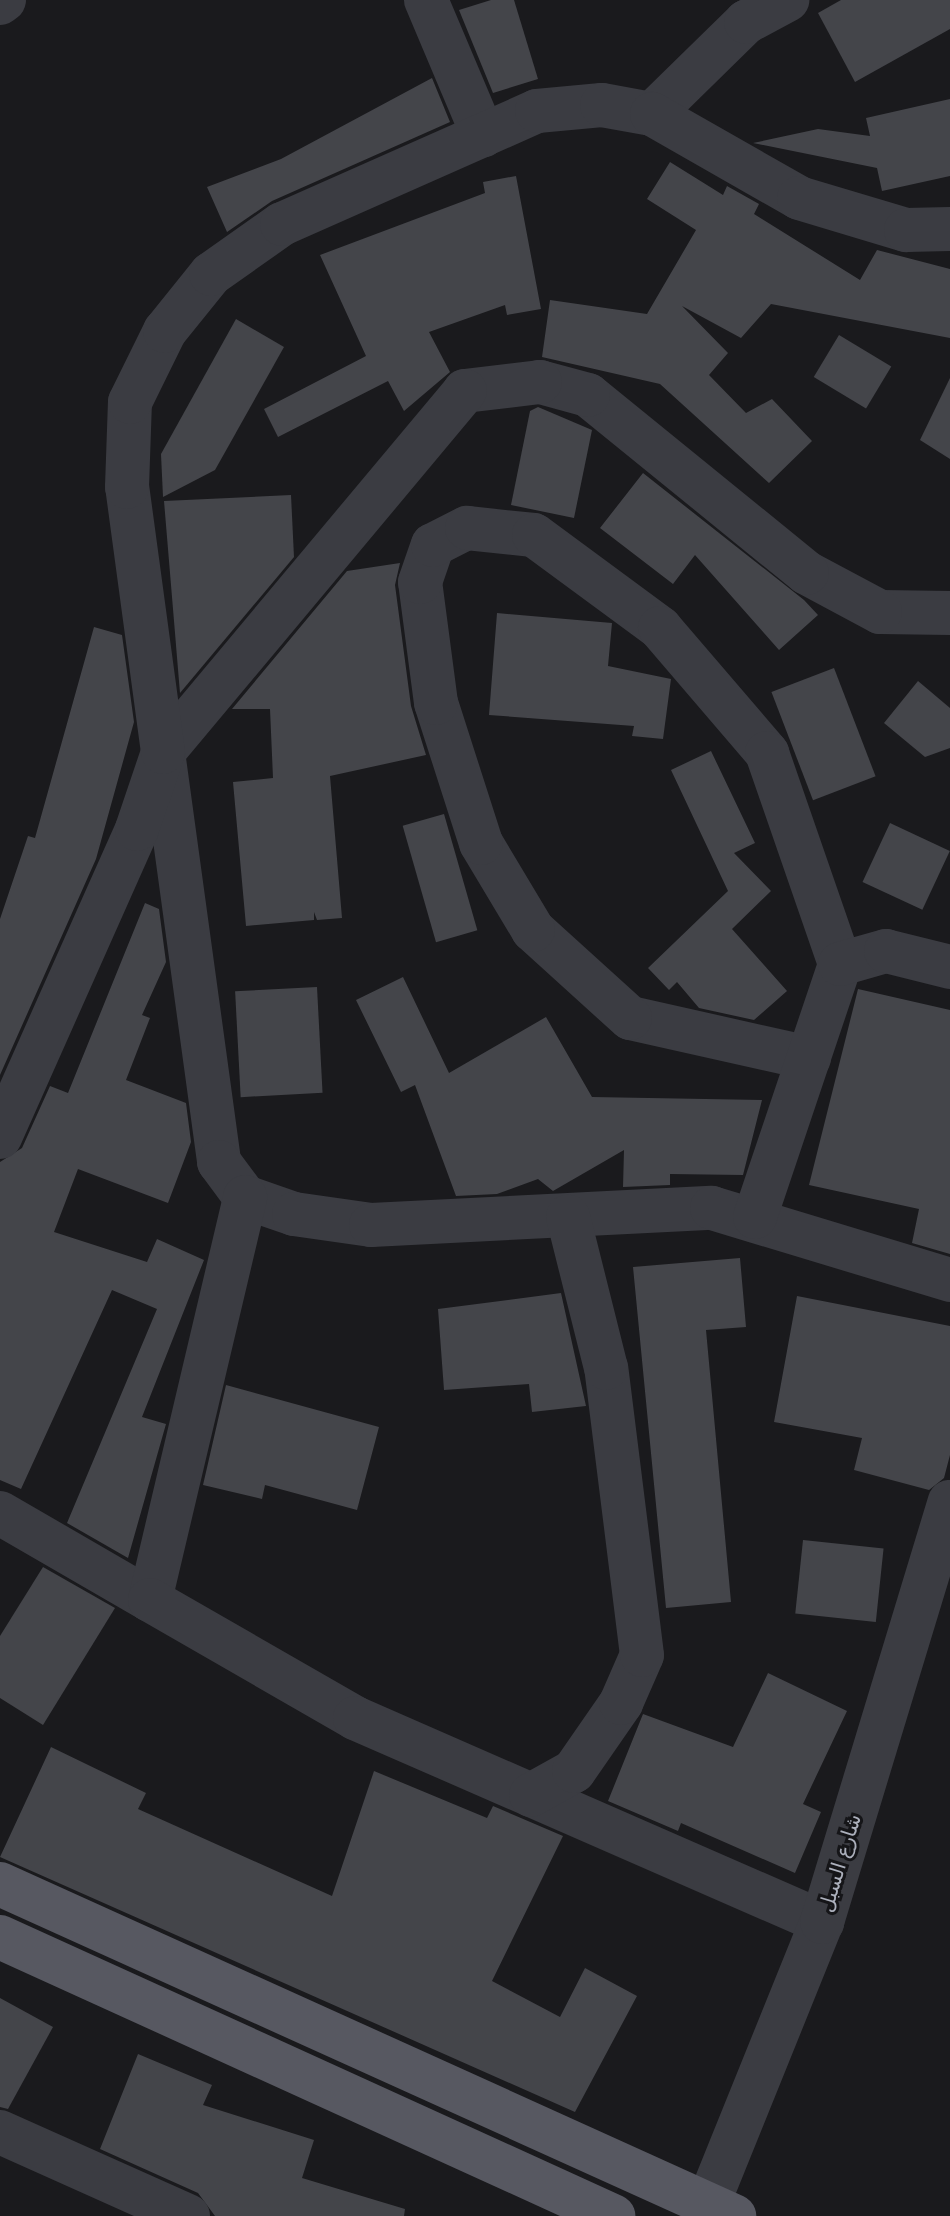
<!DOCTYPE html>
<meta charset="utf-8">
<style>
body{margin:0}
#map{position:relative;width:950px;height:2216px;overflow:hidden;background:#1a1a1d;font-family:"DejaVu Sans","Noto Naskh Arabic",sans-serif}
div>[style]{position:absolute}
.building>*{inset:0;background:#44454a;transform-origin:0 0}
.minor>*{height:44px;margin:-22px;padding:0 22px;transform-origin:22px;border-radius:22px;background:#3b3c42}
.major>*{height:44px;margin:-22px;padding:0 22px;transform-origin:22px;border-radius:22px;background:#575861}
span{translate:-50% -50%;white-space:nowrap;text-align:center;line-height:1.15;-webkit-text-stroke:6px #151518;paint-order:stroke}
.street-label{font-size:20px;color:#acb0bc}
</style>
<div id="map">
<div class="building">
<div style="clip-path:polygon(491px 0,514px 0,538px 79px,493px 93px,459px 10px)"></div>
<div style="clip-path:polygon(841px 0,950px 0,950px 29px,855px 82px,818px 13px)"></div>
<div style="clip-path:polygon(432px 78px,450px 122px,272px 201px,227px 232px,207px 187px,281px 159px)"></div>
<div style="clip-path:polygon(950px 99px,950px 176px,882px 191px,877px 168px,753px 143px,818px 129px,870px 136px,866px 118px)"></div>
<div style="clip-path:polygon(670px 162px,723px 195px,727px 186px,759px 204px,754px 214px,860px 280px,877px 250px,950px 269px,950px 338px,771px 304px,741px 338px,682px 306px,728px 353px,709px 375px,746px 413px,772px 399px,812px 441px,769px 483px,660px 384px,542px 357px,550px 300px,647px 314px,696px 230px,647px 199px)"></div>
<div style="clip-path:polygon(516px 176px,541px 309px,507px 315px,505px 305px,429px 332px,450px 372px,404px 411px,388px 381px,278px 437px,264px 409px,366px 356px,320px 255px,485px 193px,483px 182px)"></div>
<div style="clip-path:polygon(236px 319px,284px 347px,215px 470px,163px 497px,161px 454px)"></div>
<div style="left:839px;top:335px;width:61px;height:49px;rotate:31deg"></div>
<div style="clip-path:polygon(950px 378px,950px 459px,920px 440px)"></div>
<div style="clip-path:polygon(538px 407px,592px 430px,574px 518px,511px 505px,530px 411px)"></div>
<div style="clip-path:polygon(643px 473px,804px 600px,818px 615px,779px 650px,695px 555px,673px 584px,600px 528px)"></div>
<div style="clip-path:polygon(291px 495px,294px 557px,180px 693px,164px 501px)"></div>
<div style="clip-path:polygon(400px 563px,395px 585px,411px 706px,426px 755px,330px 776px,342px 918px,317px 920px,314px 912px,314px 920px,246px 926px,233px 782px,273px 778px,270px 709px,232px 709px,347px 571px)"></div>
<div style="clip-path:polygon(497px 613px,612px 623px,608px 666px,671px 679px,663px 739px,632px 736px,634px 726px,489px 715px)"></div>
<div style="clip-path:polygon(94px 627px,122px 635px,134px 722px,96px 859px,0 1075px,0 919px,28px 836px,35px 838px)"></div>
<div style="left:834px;top:668px;width:116px;height:67px;rotate:69deg"></div>
<div style="clip-path:polygon(918px 681px,950px 708px,950px 748px,925px 757px,884px 723px)"></div>
<div style="clip-path:polygon(711px 751px,755px 843px,734px 853px,771px 891px,732px 929px,787px 991px,754px 1020px,699px 1008px,677px 982px,669px 990px,648px 968px,728px 891px,671px 770px)"></div>
<div style="left:444px;top:814px;width:121px;height:43px;rotate:74deg"></div>
<div style="left:890px;top:823px;width:66px;height:65px;rotate:25deg"></div>
<div style="clip-path:polygon(145px 903px,159px 909px,166px 962px,142px 1015px,150px 1018px,126px 1080px,186px 1103px,191px 1142px,168px 1203px,78px 1169px,54px 1232px,147px 1262px,157px 1239px,204px 1260px,142px 1417px,166px 1424px,128px 1558px,67px 1523px,157px 1309px,112px 1290px,21px 1489px,0 1480px,0 1162px,22px 1148px,50px 1086px,68px 1093px)"></div>
<div style="clip-path:polygon(403px 977px,449px 1073px,546px 1017px,592px 1097px,762px 1100px,743px 1175px,670px 1174px,670px 1185px,623px 1187px,624px 1150px,553px 1191px,538px 1179px,497px 1194px,456px 1196px,415px 1085px,401px 1092px,356px 1000px)"></div>
<div style="left:317px;top:987px;width:106px;height:82px;rotate:87deg"></div>
<div style="clip-path:polygon(858px 989px,950px 1010px,950px 1254px,912px 1243px,919px 1209px,809px 1185px)"></div>
<div style="clip-path:polygon(740px 1258px,746px 1327px,706px 1330px,731px 1602px,666px 1608px,633px 1267px)"></div>
<div style="clip-path:polygon(561px 1293px,586px 1406px,532px 1412px,529px 1384px,444px 1390px,438px 1309px)"></div>
<div style="clip-path:polygon(797px 1296px,950px 1326px,950px 1455px,944px 1478px,929px 1490px,854px 1470px,862px 1438px,774px 1422px)"></div>
<div style="clip-path:polygon(226px 1385px,379px 1427px,357px 1510px,265px 1485px,262px 1499px,203px 1485px)"></div>
<div style="left:803px;top:1540px;width:81px;height:74px;rotate:6deg"></div>
<div style="clip-path:polygon(43px 1567px,115px 1608px,43px 1725px,0 1698px,0 1636px)"></div>
<div style="clip-path:polygon(768px 1673px,847px 1711px,803px 1804px,821px 1812px,795px 1873px,681px 1823px,678px 1831px,608px 1801px,643px 1714px,733px 1747px)"></div>
<div style="clip-path:polygon(51px 1747px,146px 1793px,138px 1809px,332px 1896px,374px 1771px,487px 1818px,493px 1806px,563px 1836px,492px 1981px,560px 2017px,585px 1968px,637px 1996px,575px 2112px,0 1857px)"></div>
<div style="clip-path:polygon(0 1998px,53px 2027px,8px 2109px,0 2107px)"></div>
<div style="clip-path:polygon(138px 2054px,212px 2085px,203px 2105px,314px 2140px,302px 2178px,405px 2209px,404px 2216px,215px 2216px,198px 2193px,100px 2149px)"></div>
</div>
<div class="minor">
<div style="left:426px;top:0;width:147px;rotate:67.1deg"></div>
<div style="left:0;top:3px;width:5px;rotate:-37deg"></div>
<div style="left:652px;top:114px;width:132px;rotate:-44.4deg"></div>
<div style="left:746px;top:22px;width:47px;rotate:-28.2deg"></div>
<div style="left:950px;top:613px;width:70px;rotate:-179.2deg"></div>
<div style="left:880px;top:612px;width:83px;rotate:-151.9deg"></div>
<div style="left:807px;top:573px;width:282px;rotate:-140.9deg"></div>
<div style="left:588px;top:395px;width:50px;rotate:-164.8deg"></div>
<div style="left:540px;top:382px;width:76px;rotate:173.2deg"></div>
<div style="left:465px;top:391px;width:471px;rotate:129.9deg"></div>
<div style="left:163px;top:752px;width:414px;rotate:82.2deg"></div>
<div style="left:219px;top:1162px;width:44px;rotate:53.4deg"></div>
<div style="left:245px;top:1197px;width:52px;rotate:19.1deg"></div>
<div style="left:294px;top:1214px;width:78px;rotate:8.1deg"></div>
<div style="left:371px;top:1225px;width:341px;rotate:-2.9deg"></div>
<div style="left:712px;top:1208px;width:249px;rotate:16.8deg"></div>
<div style="left:809px;top:1058px;width:183px;rotate:-167.4deg"></div>
<div style="left:630px;top:1018px;width:131px;rotate:-137.8deg"></div>
<div style="left:533px;top:930px;width:101px;rotate:-120.9deg"></div>
<div style="left:481px;top:843px;width:147px;rotate:-107.8deg"></div>
<div style="left:436px;top:703px;width:122px;rotate:-97.5deg"></div>
<div style="left:420px;top:582px;width:39px;rotate:-71deg"></div>
<div style="left:433px;top:545px;width:38px;rotate:-27deg"></div>
<div style="left:467px;top:528px;width:67px;rotate:6deg"></div>
<div style="left:534px;top:535px;width:157px;rotate:36.4deg"></div>
<div style="left:660px;top:628px;width:165px;rotate:49.4deg"></div>
<div style="left:767px;top:753px;width:223px;rotate:70.9deg"></div>
<div style="left:0;top:1137px;width:337px;rotate:-66deg"></div>
<div style="left:137px;top:829px;width:81px;rotate:-71.3deg"></div>
<div style="left:163px;top:752px;width:267px;rotate:-97.7deg"></div>
<div style="left:127px;top:487px;width:85px;rotate:-88deg"></div>
<div style="left:130px;top:402px;width:79px;rotate:-63.8deg"></div>
<div style="left:165px;top:331px;width:73px;rotate:-51.1deg"></div>
<div style="left:211px;top:274px;width:87px;rotate:-35.2deg"></div>
<div style="left:282px;top:224px;width:279px;rotate:-23.9deg"></div>
<div style="left:537px;top:111px;width:65px;rotate:-5.3deg"></div>
<div style="left:602px;top:105px;width:51px;rotate:10.2deg"></div>
<div style="left:652px;top:114px;width:169px;rotate:29.7deg"></div>
<div style="left:799px;top:198px;width:112px;rotate:16.7deg"></div>
<div style="left:906px;top:230px;width:44px;rotate:-1.3deg"></div>
<div style="left:755px;top:1217px;width:267px;rotate:-71.4deg"></div>
<div style="left:840px;top:964px;width:48px;rotate:-15.8deg"></div>
<div style="left:886px;top:951px;width:66px;rotate:14deg"></div>
<div style="left:0;top:1513px;width:173px;rotate:30.1deg"></div>
<div style="left:150px;top:1600px;width:414px;rotate:-76.7deg"></div>
<div style="left:150px;top:1600px;width:237px;rotate:29.9deg"></div>
<div style="left:355px;top:1718px;width:510px;rotate:23.6deg"></div>
<div style="left:531px;top:1795px;width:49px;rotate:-29.2deg"></div>
<div style="left:574px;top:1771px;width:83px;rotate:-55.3deg"></div>
<div style="left:621px;top:1703px;width:52px;rotate:-66.4deg"></div>
<div style="left:642px;top:1655px;width:289px;rotate:-97.1deg"></div>
<div style="left:606px;top:1368px;width:156px;rotate:-104.1deg"></div>
<div style="left:0;top:2132px;width:206px;rotate:24.1deg"></div>
<div style="left:703px;top:2216px;width:317px;rotate:-68deg"></div>
<div style="left:822px;top:1922px;width:439px;rotate:-73.1deg"></div>
</div>
<div class="major">
<div style="left:0;top:1884px;width:806px;rotate:24.34deg"></div>
<div style="left:0;top:1937px;width:674px;rotate:24.47deg"></div>
</div>
<div class="street-label">
<span style="left:840px;top:1863px;rotate:-73deg">شارع السبل</span>
</div>
</div>
